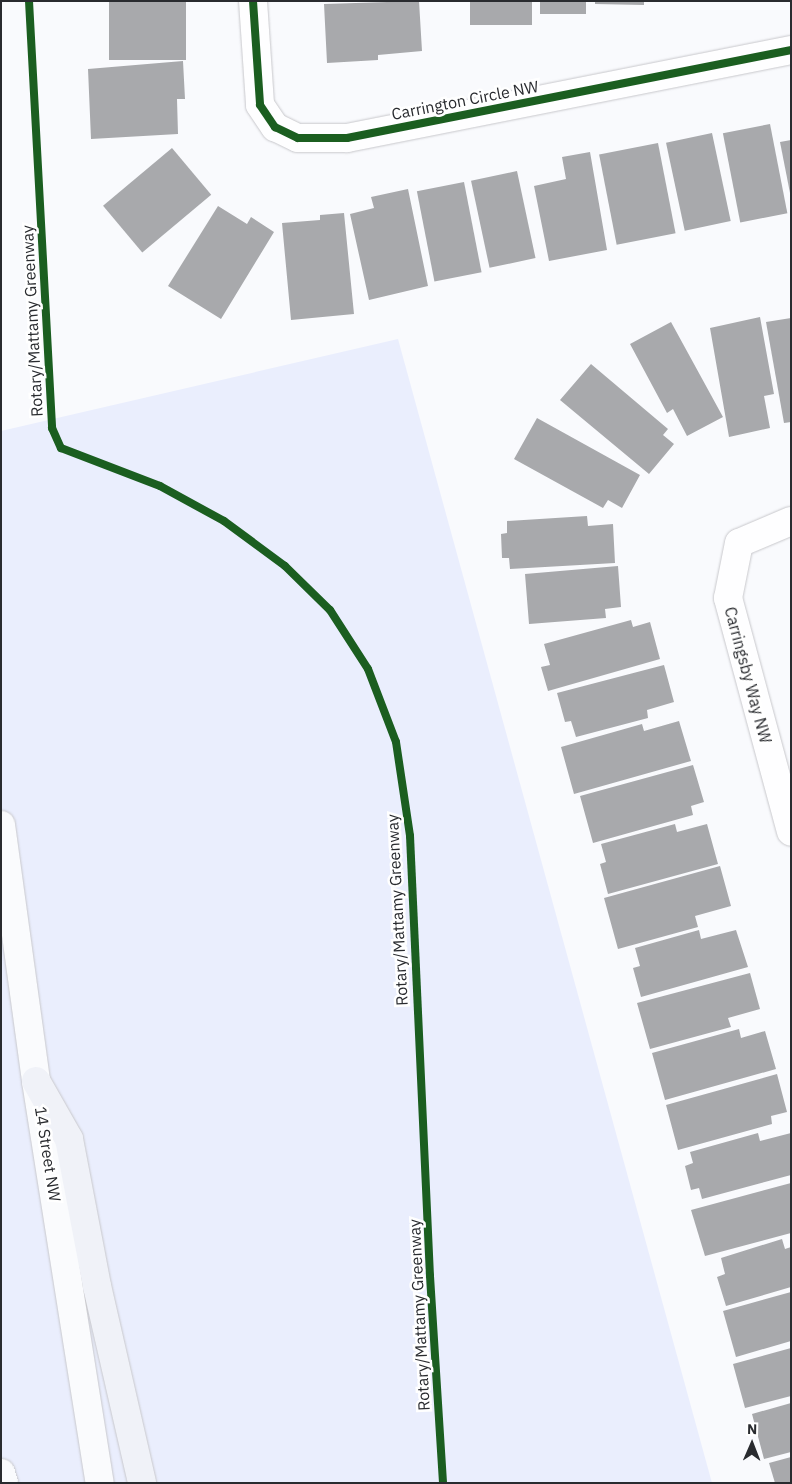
<!DOCTYPE html>
<style>
body{margin:0}
#map{position:relative;width:792px;height:1484px;overflow:hidden;background:#f9fafd;font-family:"IBM Plex Sans",sans-serif}
div>[style]{position:absolute}
.green>*{inset:0;background:#eaeefd}
.building>*{inset:0;background:#a8a9ac;transform-origin:0 0}
.roads{filter:drop-shadow(0 0 1px #c8c8cc) drop-shadow(0 0 1px #c8c8cc)}
.street>*{height:28px;margin:-14px;padding:0 14px;transform-origin:14px;border-radius:14px;background:#fefeff}
.secondary>*{height:28px;margin:-14px;padding:0 14px;transform-origin:14px;border-radius:14px;background:#fafbfd}
.highway>*{height:28px;margin:-14px;padding:0 14px;transform-origin:14px;border-radius:14px;background:#f0f2f8}
.cycleway>*{height:8px;margin:-4px;padding:0 4px;transform-origin:4px;border-radius:4px;background:#1b5e20}
span{translate:-50% -50%;white-space:nowrap;text-align:center;line-height:1.15;-webkit-text-stroke:5px #fff;paint-order:stroke}
.street-label{font-size:16px;color:#292b2f}
.frame{position:absolute;inset:0;border:2px solid #292b2f;pointer-events:none}
.north{position:absolute;left:727px;top:1419px;width:50px;height:50px;-webkit-text-stroke:4px #fff;paint-order:stroke;rotate:1deg;font-size:14px;font-weight:700;line-height:20px;text-align:center;color:#292b2f}
.north::after{content:'';display:block;margin:auto;width:18px;height:22px;background:#292b2f;clip-path:polygon(50% 0,100% 100%,50% 72%,0 100%)}
</style>
<div id="map">
<div class="green">
<div style="clip-path:polygon(398px 339px,712px 1483px,1px 1483px,1px 431px)"></div>
</div>
<div class="building">
<div style="left:109px;top:1px;width:77px;height:59px"></div>
<div style="clip-path:polygon(419px 1px,422px 51px,378px 55px,378px 60px,327px 63px,324px 4px)"></div>
<div style="left:470px;top:1px;width:62px;height:24px"></div>
<div style="left:540px;top:1px;width:46px;height:13px"></div>
<div style="clip-path:polygon(595px 1px,644px 1px,644px 5px,595px 4px)"></div>
<div style="clip-path:polygon(183px 61px,185px 99px,177px 99px,178px 134px,91px 139px,88px 69px)"></div>
<div style="left:770px;top:124px;width:91px;height:48px;rotate:79deg"></div>
<div style="left:712px;top:133px;width:90px;height:47px;rotate:78deg"></div>
<div style="clip-path:polygon(791px 140px,791px 193px,790px 193px,780px 142px)"></div>
<div style="left:658px;top:143px;width:92px;height:60px;rotate:79deg"></div>
<div style="left:172px;top:148px;width:61px;height:90px;rotate:50deg"></div>
<div style="clip-path:polygon(590px 152px,607px 250px,549px 261px,534px 186px,566px 179px,562px 157px)"></div>
<div style="left:517px;top:171px;width:89px;height:47px;rotate:78deg"></div>
<div style="left:464px;top:182px;width:92px;height:48px;rotate:79deg"></div>
<div style="clip-path:polygon(408px 189px,428px 286px,369px 300px,350px 214px,374px 208px,371px 197px)"></div>
<div style="clip-path:polygon(218px 206px,247px 224px,251px 217px,274px 232px,221px 319px,168px 286px)"></div>
<div style="clip-path:polygon(344px 213px,354px 314px,291px 320px,282px 223px,320px 220px,320px 215px)"></div>
<div style="clip-path:polygon(760px 317px,774px 394px,764px 396px,770px 428px,729px 437px,710px 328px)"></div>
<div style="clip-path:polygon(791px 318px,791px 422px,784px 423px,766px 322px)"></div>
<div style="clip-path:polygon(671px 322px,723px 417px,687px 436px,673px 409px,667px 413px,630px 344px)"></div>
<div style="clip-path:polygon(591px 364px,668px 429px,663px 435px,674px 444px,649px 474px,560px 400px)"></div>
<div style="clip-path:polygon(537px 418px,640px 475px,622px 508px,608px 500px,603px 508px,514px 459px)"></div>
<div style="clip-path:polygon(587px 516px,588px 526px,613px 524px,615px 563px,510px 569px,509px 558px,502px 558px,501px 534px,507px 533px,507px 521px)"></div>
<div style="clip-path:polygon(618px 566px,621px 607px,605px 609px,606px 618px,529px 624px,525px 574px)"></div>
<div style="clip-path:polygon(631px 620px,633px 627px,650px 622px,660px 659px,548px 691px,541px 667px,550px 665px,544px 644px)"></div>
<div style="clip-path:polygon(664px 665px,674px 702px,647px 710px,648px 718px,576px 737px,571px 721px,565px 722px,557px 693px)"></div>
<div style="clip-path:polygon(679px 721px,691px 761px,574px 794px,561px 747px,642px 724px,644px 731px)"></div>
<div style="clip-path:polygon(693px 765px,704px 802px,691px 806px,693px 815px,593px 843px,580px 796px)"></div>
<div style="clip-path:polygon(675px 824px,677px 832px,707px 824px,718px 864px,608px 894px,600px 864px,606px 862px,601px 844px)"></div>
<div style="clip-path:polygon(720px 866px,731px 906px,695px 916px,698px 927px,618px 949px,604px 898px)"></div>
<div style="clip-path:polygon(699px 930px,701px 939px,736px 930px,748px 967px,641px 997px,633px 968px,640px 966px,635px 948px)"></div>
<div style="clip-path:polygon(750px 973px,760px 1009px,728px 1018px,731px 1027px,650px 1049px,637px 1003px)"></div>
<div style="clip-path:polygon(739px 1029px,741px 1038px,765px 1031px,776px 1069px,665px 1100px,652px 1053px)"></div>
<div style="clip-path:polygon(777px 1074px,787px 1112px,771px 1116px,772px 1124px,678px 1150px,666px 1105px)"></div>
<div style="clip-path:polygon(758px 1133px,760px 1141px,791px 1133px,791px 1175px,702px 1199px,699px 1188px,691px 1190px,685px 1166px,693px 1163px,690px 1152px)"></div>
<div style="clip-path:polygon(791px 1183px,791px 1233px,705px 1256px,691px 1210px)"></div>
<div style="clip-path:polygon(782px 1239px,785px 1249px,791px 1247px,791px 1287px,726px 1306px,717px 1277px,725px 1274px,721px 1258px)"></div>
<div style="clip-path:polygon(791px 1292px,791px 1341px,736px 1357px,723px 1311px)"></div>
<div style="clip-path:polygon(791px 1348px,791px 1396px,745px 1408px,733px 1364px)"></div>
<div style="clip-path:polygon(791px 1403px,791px 1452px,764px 1459px,752px 1414px)"></div>
<div style="clip-path:polygon(791px 1457px,791px 1483px,775px 1483px,769px 1463px)"></div>
</div>
<div class="roads">
<div class="street">
<div style="left:253px;top:1px;width:104px;rotate:86.1deg"></div>
<div style="left:260px;top:105px;width:27px;rotate:56deg"></div>
<div style="left:275px;top:127px;width:25px;rotate:26deg"></div>
<div style="left:298px;top:138px;width:49px"></div>
<div style="left:347px;top:138px;width:453px;rotate:-11.2deg"></div>
<div style="left:791px;top:521px;width:56px;rotate:157.1deg"></div>
<div style="left:739px;top:543px;width:56px;rotate:101.3deg"></div>
<div style="left:728px;top:598px;width:242px;rotate:74.9deg"></div>
</div>
<div class="secondary">
<div style="left:1px;top:825px;width:258px;rotate:82.2deg"></div>
<div style="left:36px;top:1081px;width:407px;rotate:81deg"></div>
<div style="left:1px;top:1473px;width:10px;rotate:73deg"></div>
</div>
<div class="highway">
<div style="left:36px;top:1081px;width:67px;rotate:60.4deg"></div>
<div style="left:69px;top:1139px;width:150px;rotate:79.2deg"></div>
<div style="left:97px;top:1286px;width:202px;rotate:77.1deg"></div>
</div>
</div>
<div class="cycleway">
<div style="left:29px;top:1px;width:428px;rotate:86.9deg"></div>
<div style="left:52px;top:428px;width:22px;rotate:66deg"></div>
<div style="left:61px;top:448px;width:106px;rotate:21deg"></div>
<div style="left:160px;top:486px;width:73px;rotate:28.7deg"></div>
<div style="left:224px;top:521px;width:76px;rotate:36.4deg"></div>
<div style="left:285px;top:566px;width:63px;rotate:44.4deg"></div>
<div style="left:330px;top:610px;width:70px;rotate:57.2deg"></div>
<div style="left:368px;top:669px;width:78px;rotate:69deg"></div>
<div style="left:396px;top:742px;width:95px;rotate:81.5deg"></div>
<div style="left:410px;top:836px;width:440px;rotate:87.4deg"></div>
<div style="left:430px;top:1276px;width:207px;rotate:86.4deg"></div>
<div style="left:253px;top:1px;width:104px;rotate:86.1deg"></div>
<div style="left:260px;top:105px;width:27px;rotate:56deg"></div>
<div style="left:275px;top:127px;width:25px;rotate:26deg"></div>
<div style="left:298px;top:138px;width:49px"></div>
<div style="left:347px;top:138px;width:453px;rotate:-11.2deg"></div>
</div>
<div class="street-label">
<span style="left:465px;top:100px;rotate:-11deg">Carrington Circle NW</span>
<span style="left:32px;top:321px;rotate:-93deg">Rotary/Mattamy Greenway</span>
<span style="left:748px;top:675px;rotate:75deg">Carringsby Way NW</span>
<span style="left:397px;top:910px;rotate:-93deg">Rotary/Mattamy Greenway</span>
<span style="left:48px;top:1154px;rotate:81deg">14 Street NW</span>
<span style="left:419px;top:1315px;rotate:-93deg">Rotary/Mattamy Greenway</span>
</div>
<div class="frame"></div>
<div class="north">N</div>
</div>
